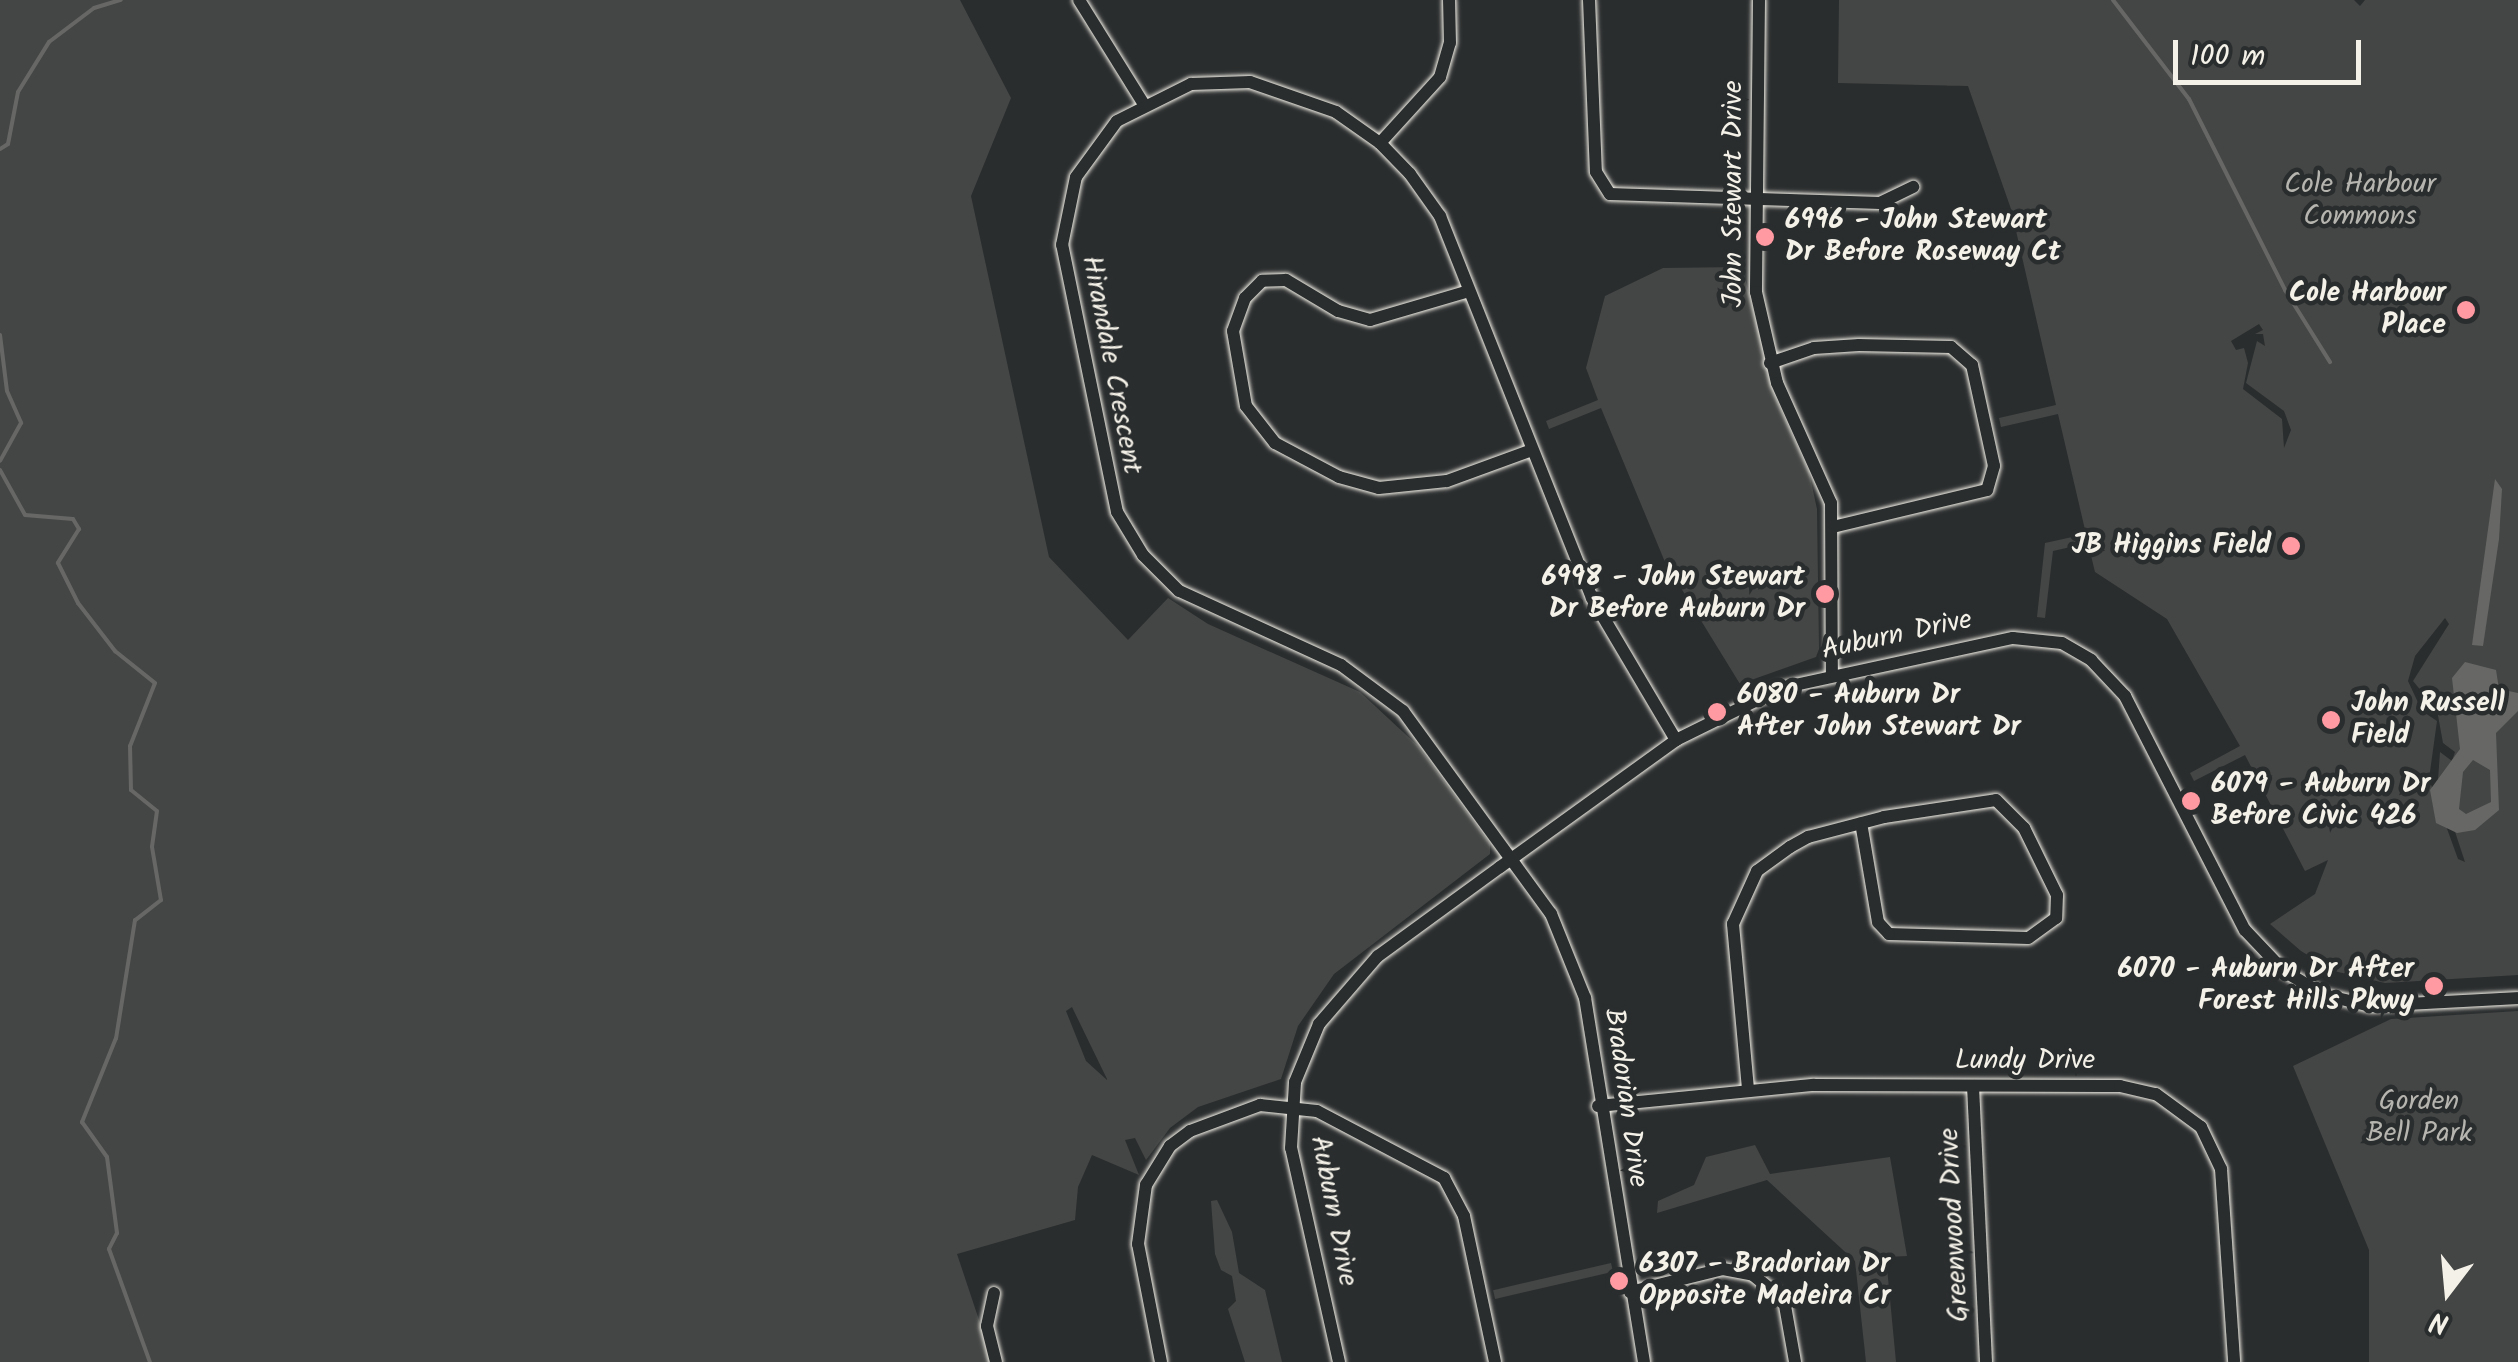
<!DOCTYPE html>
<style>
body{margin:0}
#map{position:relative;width:2518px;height:1362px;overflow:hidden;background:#2a2d2e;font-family:Kalam,sans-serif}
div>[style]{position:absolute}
.green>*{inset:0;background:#444645;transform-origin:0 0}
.water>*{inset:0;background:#676866}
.stream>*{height:4px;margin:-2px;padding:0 2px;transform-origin:2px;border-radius:2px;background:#676866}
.roads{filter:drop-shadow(0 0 2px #f4f1e8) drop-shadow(0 0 2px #f4f1e8)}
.minor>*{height:12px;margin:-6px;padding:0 6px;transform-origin:6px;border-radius:6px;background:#2a2d2e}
.dots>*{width:28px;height:28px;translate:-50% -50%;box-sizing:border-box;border:5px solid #2a2d2e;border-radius:50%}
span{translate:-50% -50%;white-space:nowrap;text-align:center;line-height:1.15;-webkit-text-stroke:9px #2a2d2e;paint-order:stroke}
.park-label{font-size:28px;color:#b6b5af}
.street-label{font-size:28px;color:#f4f1e8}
.poi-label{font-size:28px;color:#f4f1e8;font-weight:700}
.left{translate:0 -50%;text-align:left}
.right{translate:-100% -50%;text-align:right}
.north{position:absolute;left:2398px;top:1242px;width:100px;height:100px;-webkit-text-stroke:8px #2a2d2e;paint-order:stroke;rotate:196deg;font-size:28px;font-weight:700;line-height:40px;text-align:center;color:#f4f1e8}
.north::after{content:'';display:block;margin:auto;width:35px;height:45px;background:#f4f1e8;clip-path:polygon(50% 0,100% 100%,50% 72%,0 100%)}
.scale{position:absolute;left:2173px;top:40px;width:188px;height:45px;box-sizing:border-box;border:5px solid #f4f1e8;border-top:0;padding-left:12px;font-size:30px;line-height:35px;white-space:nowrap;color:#f4f1e8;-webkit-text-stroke:8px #2a2d2e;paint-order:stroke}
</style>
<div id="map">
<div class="green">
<div style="clip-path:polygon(evenodd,0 0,960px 0,1011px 98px,971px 196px,1049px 557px,1128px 640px,1168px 598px,1208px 624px,1360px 692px,1417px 745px,1490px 844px,1490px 854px,1334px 974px,1298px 1026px,1281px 1079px,1198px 1107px,1170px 1128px,1146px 1160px,1135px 1138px,1125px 1140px,1139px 1175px,1092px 1155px,1078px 1187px,1075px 1220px,957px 1254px,993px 1362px,0 1362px,0 0,1072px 1007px,1107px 1079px,1107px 1080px,1086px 1061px,1066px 1011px,1072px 1007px)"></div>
<div style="clip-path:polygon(evenodd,1839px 0,2354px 0,2360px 6px,2365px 0,2518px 0,2518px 975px,2385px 983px,2334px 971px,2301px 951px,2270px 924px,2315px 894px,2328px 860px,2305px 871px,2245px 755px,2194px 781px,2190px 773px,2240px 746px,2167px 619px,2095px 572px,2088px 543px,2053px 551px,2045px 618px,2037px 617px,2045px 543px,2086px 534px,2058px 414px,2001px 427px,1999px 418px,2056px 405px,2011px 209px,1968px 86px,1838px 83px,1839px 0,2259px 324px,2263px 330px,2255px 334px,2263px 334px,2265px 346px,2257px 341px,2246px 383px,2284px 411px,2291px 430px,2284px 448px,2282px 419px,2243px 389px,2248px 363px,2244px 348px,2236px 350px,2231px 341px,2259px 324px,1839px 0,2445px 618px,2449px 624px,2413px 681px,2437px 710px,2443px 743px,2455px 752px,2452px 761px,2440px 752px,2438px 780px,2465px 862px,2458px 859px,2429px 779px,2437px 721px,2422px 711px,2408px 681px,2415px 656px,2445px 618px)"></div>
<div style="clip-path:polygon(1742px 267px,1777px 401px,1809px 472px,1817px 509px,1819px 649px,1816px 657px,1740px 684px,1665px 562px,1601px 408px,1549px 429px,1546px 421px,1598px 400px,1586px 368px,1605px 296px,1663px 268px)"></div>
<div style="clip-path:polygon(2518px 1011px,2518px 1362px,2369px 1362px,2369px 1250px,2293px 1066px,2391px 1019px)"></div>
<div style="clip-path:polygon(1755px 1145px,1770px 1174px,1890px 1157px,1907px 1256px,1886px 1257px,1896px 1362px,1866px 1362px,1855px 1261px,1767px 1180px,1657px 1213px,1658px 1201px,1694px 1185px,1706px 1157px)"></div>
<div style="clip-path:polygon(1217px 1200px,1232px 1232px,1239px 1273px,1265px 1290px,1282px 1362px,1245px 1362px,1228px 1309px,1236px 1301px,1232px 1276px,1221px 1270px,1215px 1254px,1211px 1201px)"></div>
<div style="left:1611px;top:1263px;width:9px;height:121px;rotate:77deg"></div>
</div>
<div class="water">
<div style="clip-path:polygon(2495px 479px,2502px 489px,2499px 539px,2483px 646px,2472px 645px)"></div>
<div style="clip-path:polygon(evenodd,2465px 662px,2496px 670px,2499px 689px,2518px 693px,2518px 711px,2496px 733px,2499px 810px,2475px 830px,2457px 833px,2436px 823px,2430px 790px,2460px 749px,2452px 678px,2465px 662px,2473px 760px,2490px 770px,2491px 802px,2466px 814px,2459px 809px,2463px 772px,2473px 760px)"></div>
</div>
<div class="stream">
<div style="left:2113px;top:0;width:125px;rotate:52.5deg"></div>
<div style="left:2189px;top:99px;width:214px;rotate:63.3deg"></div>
<div style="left:2285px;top:290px;width:85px;rotate:58deg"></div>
<div style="left:0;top:149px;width:9px;rotate:-32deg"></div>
<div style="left:8px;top:144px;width:53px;rotate:-79.1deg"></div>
<div style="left:18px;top:92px;width:59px;rotate:-58.2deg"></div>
<div style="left:49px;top:42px;width:56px;rotate:-37.1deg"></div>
<div style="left:94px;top:8px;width:28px;rotate:-17deg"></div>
<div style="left:0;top:335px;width:56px;rotate:82.9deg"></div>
<div style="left:7px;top:391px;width:35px;rotate:66deg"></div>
<div style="left:21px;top:423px;width:43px;rotate:118.9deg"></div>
<div style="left:0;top:470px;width:51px;rotate:60.9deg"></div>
<div style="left:25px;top:515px;width:48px;rotate:4.8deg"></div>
<div style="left:73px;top:519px;width:12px;rotate:59deg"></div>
<div style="left:79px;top:529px;width:40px;rotate:122deg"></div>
<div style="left:58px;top:563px;width:45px;rotate:63.4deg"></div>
<div style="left:78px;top:603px;width:61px;rotate:52.4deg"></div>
<div style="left:115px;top:651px;width:51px;rotate:38.7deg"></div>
<div style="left:155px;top:683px;width:68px;rotate:111.6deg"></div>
<div style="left:130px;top:746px;width:44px;rotate:88.7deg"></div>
<div style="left:131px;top:790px;width:33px;rotate:39deg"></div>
<div style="left:157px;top:811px;width:36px;rotate:98deg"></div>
<div style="left:152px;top:847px;width:54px;rotate:80.4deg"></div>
<div style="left:161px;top:900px;width:33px;rotate:142deg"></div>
<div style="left:135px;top:920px;width:120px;rotate:99.1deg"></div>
<div style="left:116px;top:1038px;width:91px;rotate:112deg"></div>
<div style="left:82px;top:1122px;width:43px;rotate:54.5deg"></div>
<div style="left:107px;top:1157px;width:77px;rotate:82.5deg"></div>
<div style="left:117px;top:1233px;width:18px;rotate:117deg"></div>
<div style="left:109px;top:1249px;width:120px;rotate:70.1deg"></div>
</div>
<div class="roads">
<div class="minor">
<div style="left:1079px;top:0;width:121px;rotate:58.1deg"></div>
<div style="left:1589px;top:0;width:172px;rotate:87.7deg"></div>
<div style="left:1596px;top:172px;width:26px;rotate:58deg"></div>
<div style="left:1610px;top:194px;width:270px;rotate:1.9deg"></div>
<div style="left:1880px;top:203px;width:37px;rotate:-26deg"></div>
<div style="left:1759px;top:0;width:292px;rotate:90.6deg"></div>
<div style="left:1756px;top:292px;width:93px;rotate:77deg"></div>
<div style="left:1777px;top:383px;width:132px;rotate:65.8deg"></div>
<div style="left:1831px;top:503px;width:171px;rotate:89.7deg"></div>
<div style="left:1380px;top:143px;width:89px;rotate:-47.7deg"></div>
<div style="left:1440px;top:77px;width:35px;rotate:-74deg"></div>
<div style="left:1450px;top:43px;width:43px;rotate:-91.3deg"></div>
<div style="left:1469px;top:291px;width:103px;rotate:163.7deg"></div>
<div style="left:1370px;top:320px;width:33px;rotate:-164deg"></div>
<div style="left:1338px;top:311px;width:61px;rotate:-149.2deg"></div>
<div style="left:1286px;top:280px;width:24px;rotate:178deg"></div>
<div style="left:1262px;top:281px;width:24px;rotate:135deg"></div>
<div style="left:1245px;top:298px;width:35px;rotate:110deg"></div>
<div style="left:1233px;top:331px;width:76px;rotate:80.2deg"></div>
<div style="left:1246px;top:406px;width:47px;rotate:51.9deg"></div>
<div style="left:1275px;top:443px;width:72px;rotate:28deg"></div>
<div style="left:1339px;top:477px;width:41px;rotate:15.4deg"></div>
<div style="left:1379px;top:488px;width:68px;rotate:-5.9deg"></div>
<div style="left:1447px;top:481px;width:90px;rotate:-20deg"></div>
<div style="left:1770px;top:363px;width:46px;rotate:-18.8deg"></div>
<div style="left:1814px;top:348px;width:45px;rotate:-3.8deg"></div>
<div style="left:1859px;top:345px;width:92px;rotate:1.2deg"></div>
<div style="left:1951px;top:347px;width:28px;rotate:41deg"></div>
<div style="left:1972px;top:365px;width:103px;rotate:77.7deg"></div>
<div style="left:1994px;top:466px;width:25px;rotate:106deg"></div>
<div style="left:1987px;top:490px;width:158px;rotate:166.5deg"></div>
<div style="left:1973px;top:1086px;width:276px;rotate:87.3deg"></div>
<div style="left:1748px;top:1089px;width:166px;rotate:-95.2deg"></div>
<div style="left:1733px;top:924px;width:58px;rotate:-65.6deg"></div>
<div style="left:1757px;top:871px;width:41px;rotate:-36deg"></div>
<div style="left:1790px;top:847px;width:21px;rotate:-29deg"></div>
<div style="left:1808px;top:837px;width:79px;rotate:-14.7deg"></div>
<div style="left:1884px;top:817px;width:113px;rotate:-8.6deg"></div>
<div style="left:1996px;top:800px;width:40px;rotate:45deg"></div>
<div style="left:2024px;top:828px;width:75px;rotate:63.8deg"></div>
<div style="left:2057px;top:895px;width:23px;rotate:92deg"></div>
<div style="left:2056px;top:918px;width:34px;rotate:144deg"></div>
<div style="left:2028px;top:938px;width:139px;rotate:-178.4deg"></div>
<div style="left:1889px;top:934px;width:16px;rotate:-133deg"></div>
<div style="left:1878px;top:922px;width:100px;rotate:-99.7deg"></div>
<div style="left:1598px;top:1106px;width:217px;rotate:-5.6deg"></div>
<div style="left:1814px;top:1085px;width:306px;rotate:0.2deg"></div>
<div style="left:2120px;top:1086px;width:37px;rotate:13deg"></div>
<div style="left:2156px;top:1094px;width:56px;rotate:36.3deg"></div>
<div style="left:2201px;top:1127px;width:47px;rotate:64.5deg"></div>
<div style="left:2221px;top:1169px;width:193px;rotate:86.1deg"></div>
<div style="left:1630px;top:1292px;width:96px;rotate:-13.9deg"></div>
<div style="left:1723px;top:1269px;width:31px;rotate:11deg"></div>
<div style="left:1753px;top:1275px;width:40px;rotate:39deg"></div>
<div style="left:1784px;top:1300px;width:63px;rotate:79.9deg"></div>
<div style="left:994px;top:1293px;width:34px;rotate:102deg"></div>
<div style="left:987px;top:1326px;width:37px;rotate:76deg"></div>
<div style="left:1161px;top:1362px;width:120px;rotate:-101deg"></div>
<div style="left:1138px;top:1244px;width:60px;rotate:-82.3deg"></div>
<div style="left:1146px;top:1185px;width:46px;rotate:-58.4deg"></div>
<div style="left:1170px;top:1146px;width:25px;rotate:-37deg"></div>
<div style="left:1190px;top:1131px;width:75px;rotate:-20.4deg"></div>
<div style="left:1260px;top:1105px;width:57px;rotate:6deg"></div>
<div style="left:1317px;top:1111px;width:144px;rotate:27.8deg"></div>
<div style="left:1444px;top:1178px;width:43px;rotate:62.2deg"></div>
<div style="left:1464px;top:1216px;width:149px;rotate:78deg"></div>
<div style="left:1339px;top:1362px;width:219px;rotate:-102.6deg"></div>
<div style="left:1291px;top:1148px;width:66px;rotate:-86.5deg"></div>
<div style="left:1295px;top:1082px;width:63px;rotate:-67.5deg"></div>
<div style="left:1319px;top:1024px;width:90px;rotate:-49.1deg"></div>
<div style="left:1378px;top:956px;width:151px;rotate:-36.1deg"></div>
<div style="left:1500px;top:867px;width:217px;rotate:-35.8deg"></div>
<div style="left:1676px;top:740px;width:117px;rotate:-26.3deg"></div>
<div style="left:1781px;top:688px;width:237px;rotate:-12.2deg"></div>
<div style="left:2013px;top:638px;width:49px;rotate:5.8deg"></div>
<div style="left:2062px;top:643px;width:34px;rotate:30deg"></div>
<div style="left:2091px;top:660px;width:50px;rotate:46.6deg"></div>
<div style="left:2125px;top:696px;width:263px;rotate:62.9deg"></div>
<div style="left:2245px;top:930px;width:57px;rotate:46.4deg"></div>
<div style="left:2284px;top:971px;width:47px;rotate:31deg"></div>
<div style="left:2324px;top:995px;width:48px;rotate:13.2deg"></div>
<div style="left:2371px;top:1006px;width:147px;rotate:-3.1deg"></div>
<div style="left:1644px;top:1362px;width:369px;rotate:-99.2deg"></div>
<div style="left:1585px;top:998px;width:91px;rotate:-112deg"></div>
<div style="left:1551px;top:914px;width:251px;rotate:-126.1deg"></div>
<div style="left:1403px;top:711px;width:77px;rotate:-143.4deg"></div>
<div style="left:1341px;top:665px;width:178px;rotate:-155.4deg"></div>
<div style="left:1179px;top:591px;width:51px;rotate:-135deg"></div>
<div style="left:1143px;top:555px;width:50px;rotate:-121.2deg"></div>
<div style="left:1117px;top:512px;width:273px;rotate:-101.6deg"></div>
<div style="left:1062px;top:245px;width:69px;rotate:-78.4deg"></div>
<div style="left:1076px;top:177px;width:69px;rotate:-53.8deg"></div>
<div style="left:1117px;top:121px;width:83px;rotate:-26.6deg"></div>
<div style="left:1191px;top:84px;width:59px;rotate:-1.9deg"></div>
<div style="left:1250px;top:82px;width:91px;rotate:19.2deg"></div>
<div style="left:1336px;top:112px;width:54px;rotate:35.2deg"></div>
<div style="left:1380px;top:143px;width:43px;rotate:45.9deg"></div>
<div style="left:1410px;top:174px;width:52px;rotate:54.5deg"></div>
<div style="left:1440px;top:216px;width:411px;rotate:68.3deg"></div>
<div style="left:1592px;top:598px;width:165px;rotate:59.4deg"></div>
</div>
</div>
<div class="dots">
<div style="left:1765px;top:237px;background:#ff9aa2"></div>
<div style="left:2466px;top:310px;background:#ff9aa2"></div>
<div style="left:2291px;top:546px;background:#ff9aa2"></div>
<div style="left:1825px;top:594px;background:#ff9aa2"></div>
<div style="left:1717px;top:712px;background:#ff9aa2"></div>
<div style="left:2331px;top:720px;background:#ff9aa2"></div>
<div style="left:2191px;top:801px;background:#ff9aa2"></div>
<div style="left:2434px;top:986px;background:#ff9aa2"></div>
<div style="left:1619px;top:1281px;background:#ff9aa2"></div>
</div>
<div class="park-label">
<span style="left:2360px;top:201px">Cole Harbour<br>Commons</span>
<span style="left:2419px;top:1118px">Gorden<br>Bell Park</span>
</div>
<div class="street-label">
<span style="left:1734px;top:194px;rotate:-90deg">John Stewart Drive</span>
<span style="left:1111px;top:365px;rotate:79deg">Hirandale Crescent</span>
<span style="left:1897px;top:636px;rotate:-12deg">Auburn Drive</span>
<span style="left:2025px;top:1061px">Lundy Drive</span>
<span style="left:1625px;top:1098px;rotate:82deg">Bradorian Drive</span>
<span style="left:1333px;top:1211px;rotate:79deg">Auburn Drive</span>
<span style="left:1955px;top:1225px;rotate:-93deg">Greenwood Drive</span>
</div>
<div class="poi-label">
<span class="left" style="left:1785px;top:237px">6996 - John Stewart<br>Dr Before Roseway Ct</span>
<span class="right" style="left:2446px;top:310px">Cole Harbour<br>Place</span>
<span class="right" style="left:2271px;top:546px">JB Higgins Field</span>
<span class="right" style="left:1805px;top:594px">6998 - John Stewart<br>Dr Before Auburn Dr</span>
<span class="left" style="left:1737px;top:712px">6080 - Auburn Dr<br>After John Stewart Dr</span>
<span class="left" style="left:2351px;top:720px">John Russell<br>Field</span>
<span class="left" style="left:2211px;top:801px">6079 - Auburn Dr<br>Before Civic 426</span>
<span class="right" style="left:2414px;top:986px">6070 - Auburn Dr After<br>Forest Hills Pkwy</span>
<span class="left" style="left:1639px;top:1281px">6307 - Bradorian Dr<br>Opposite Madeira Cr</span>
</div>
<div class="north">N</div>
<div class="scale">100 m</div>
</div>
